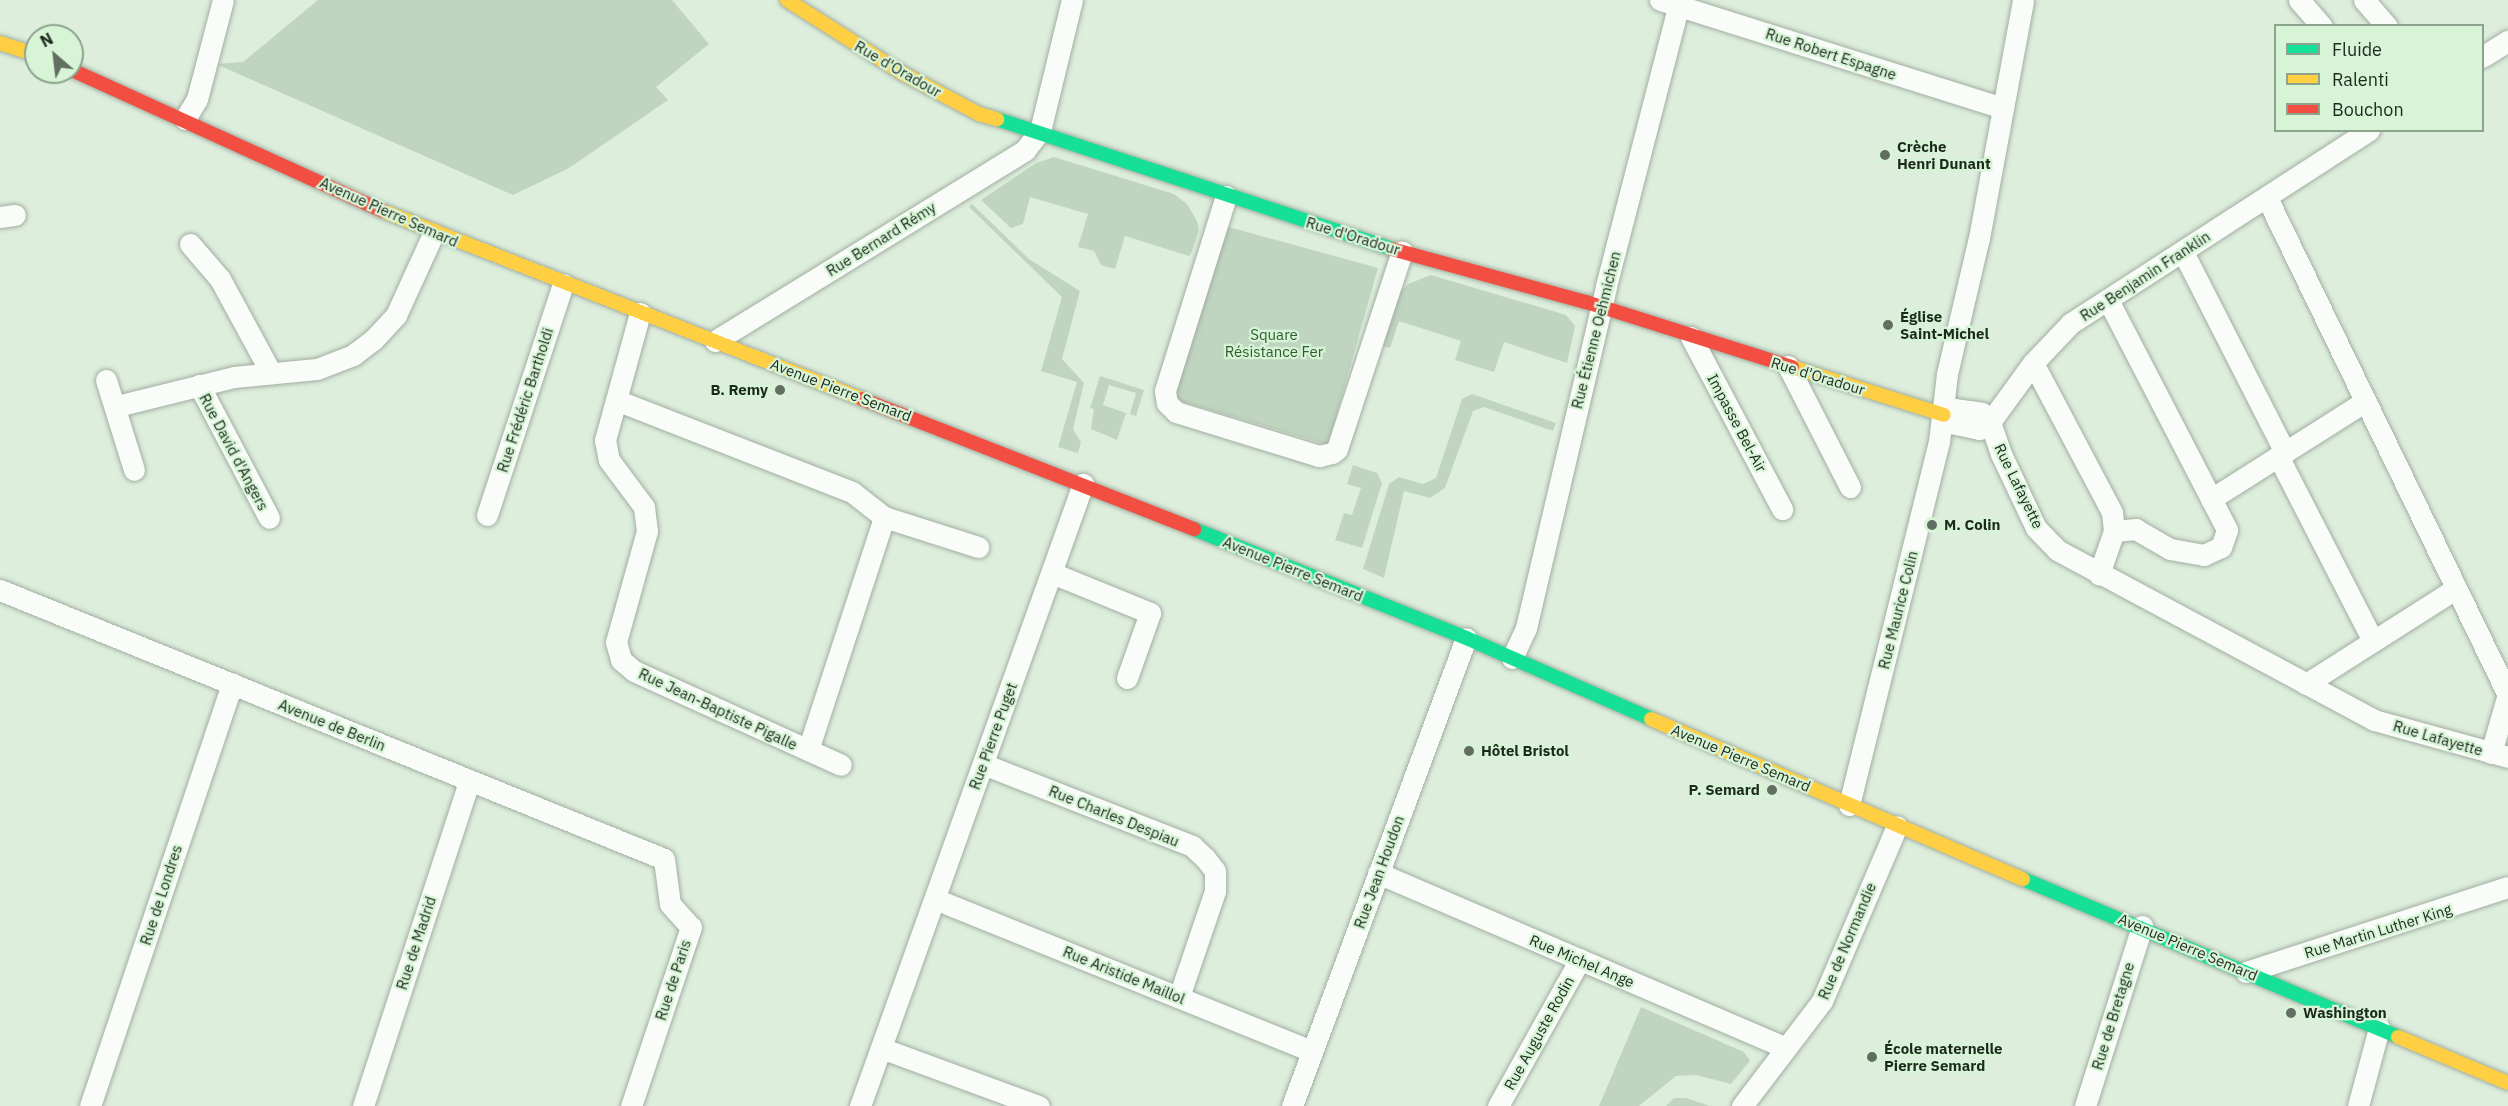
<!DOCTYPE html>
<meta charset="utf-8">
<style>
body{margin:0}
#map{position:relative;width:2508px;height:1106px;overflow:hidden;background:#ded;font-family:"IBM Plex Sans",sans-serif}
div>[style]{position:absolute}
.green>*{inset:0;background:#c0d5c0}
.roads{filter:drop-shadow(0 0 2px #a1aea1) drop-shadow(0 0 2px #a1aea1)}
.street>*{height:21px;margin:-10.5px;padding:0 10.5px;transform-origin:10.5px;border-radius:10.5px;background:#fafcfa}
.fast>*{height:14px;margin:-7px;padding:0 7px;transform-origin:7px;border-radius:7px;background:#16e098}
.slow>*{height:14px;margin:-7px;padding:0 7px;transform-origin:7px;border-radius:7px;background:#ffcf43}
.jam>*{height:14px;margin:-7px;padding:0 7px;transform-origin:7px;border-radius:7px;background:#f24e42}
.dots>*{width:16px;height:16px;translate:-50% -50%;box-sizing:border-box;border:3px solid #d7f4d7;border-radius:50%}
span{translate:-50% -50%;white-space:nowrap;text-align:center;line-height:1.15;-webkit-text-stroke:4.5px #d7f4d7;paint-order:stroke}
.street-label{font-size:15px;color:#1e291e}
.poi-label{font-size:15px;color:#1e291e;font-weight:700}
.left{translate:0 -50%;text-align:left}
.right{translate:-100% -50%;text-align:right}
.park-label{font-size:15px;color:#2e5e30}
.legend{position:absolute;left:2274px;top:24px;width:210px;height:108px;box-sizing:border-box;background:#d7f4d7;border:2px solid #8da38d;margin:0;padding:8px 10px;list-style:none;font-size:18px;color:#1e291e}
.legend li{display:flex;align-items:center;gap:12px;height:30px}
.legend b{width:30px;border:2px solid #8da38d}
.north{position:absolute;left:24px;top:24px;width:60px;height:60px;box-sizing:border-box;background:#d7f4d7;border:2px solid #8da38d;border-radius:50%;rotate:332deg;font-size:16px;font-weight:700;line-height:24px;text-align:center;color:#1e291e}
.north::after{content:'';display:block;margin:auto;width:21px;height:27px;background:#616e61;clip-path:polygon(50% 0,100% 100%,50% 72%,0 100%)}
</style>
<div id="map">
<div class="green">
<div style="clip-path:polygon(318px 0,672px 0,709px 44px,656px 87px,668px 100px,569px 168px,513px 195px,216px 64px,243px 62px)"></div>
<div style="clip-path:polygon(1054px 157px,1174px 194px,1187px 204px,1197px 221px,1199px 230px,1191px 254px,1189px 256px,1125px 236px,1115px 269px,1101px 265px,1094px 251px,1078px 247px,1088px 214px,1030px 197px,1023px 224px,1011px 228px,981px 200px,1036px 163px)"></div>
<div style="clip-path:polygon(972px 204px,1029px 259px,1080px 291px,1062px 359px,1084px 383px,1073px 429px,1081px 442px,1078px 453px,1058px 447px,1077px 382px,1041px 371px,1062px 297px,969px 207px)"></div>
<div style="clip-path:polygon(1225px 226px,1378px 268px,1328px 445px,1177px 400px,1176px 394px)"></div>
<div style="clip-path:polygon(1431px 275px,1566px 315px,1575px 326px,1567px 363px,1504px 342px,1494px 372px,1455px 360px,1461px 341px,1399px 321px,1390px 348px,1383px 346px,1397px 295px,1408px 284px)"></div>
<div style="clip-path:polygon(1100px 376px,1144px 390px,1136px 416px,1130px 414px,1136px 393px,1109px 385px,1103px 405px,1126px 413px,1117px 440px,1091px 429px,1094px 409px,1090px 408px)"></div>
<div style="clip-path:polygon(1472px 394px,1556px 423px,1553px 431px,1484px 407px,1473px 411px,1445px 488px,1430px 498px,1404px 491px,1384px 578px,1363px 569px,1389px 484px,1399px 477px,1423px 484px,1436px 478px,1462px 399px)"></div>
<div style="clip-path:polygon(1353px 465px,1377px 473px,1382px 483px,1362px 548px,1335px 540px,1344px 513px,1352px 515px,1361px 488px,1347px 484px)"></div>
<div style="clip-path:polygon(1641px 1007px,1744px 1052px,1750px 1061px,1731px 1084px,1696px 1075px,1676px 1076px,1639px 1106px,1599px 1106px)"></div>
<div style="clip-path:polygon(1674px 1098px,1686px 1098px,1710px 1106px,1666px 1106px)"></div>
</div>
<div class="roads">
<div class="street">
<div style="left:1660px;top:0;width:359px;rotate:17.5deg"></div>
<div style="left:2299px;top:0;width:35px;rotate:49deg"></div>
<div style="left:2364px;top:0;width:35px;rotate:49deg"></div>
<div style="left:2482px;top:57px;width:31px;rotate:-32deg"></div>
<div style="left:185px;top:119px;width:23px;rotate:-59deg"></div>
<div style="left:197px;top:99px;width:102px;rotate:-75.3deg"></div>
<div style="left:1226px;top:196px;width:204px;rotate:107.4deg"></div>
<div style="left:1165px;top:391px;width:12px;rotate:81deg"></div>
<div style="left:1167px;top:403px;width:13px;rotate:45deg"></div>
<div style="left:1176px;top:412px;width:150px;rotate:17.1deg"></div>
<div style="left:1319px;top:456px;width:13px;rotate:-13deg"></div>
<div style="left:1332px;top:453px;width:6px;rotate:-39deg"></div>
<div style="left:1337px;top:449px;width:208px;rotate:-71.8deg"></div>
<div style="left:2267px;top:198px;width:552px;rotate:64.13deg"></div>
<div style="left:0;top:217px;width:15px;rotate:-8deg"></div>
<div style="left:190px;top:244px;width:46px;rotate:49.4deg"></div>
<div style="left:220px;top:279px;width:107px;rotate:61.5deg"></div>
<div style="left:2183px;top:252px;width:225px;rotate:63deg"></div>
<div style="left:2108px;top:300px;width:259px;rotate:62.6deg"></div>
<div style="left:2227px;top:530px;width:18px;rotate:109deg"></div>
<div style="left:2221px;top:547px;width:19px;rotate:155deg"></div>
<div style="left:2204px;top:555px;width:35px;rotate:-170deg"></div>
<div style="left:2170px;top:549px;width:39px;rotate:-150deg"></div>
<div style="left:2136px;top:529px;width:22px;rotate:175deg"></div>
<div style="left:640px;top:313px;width:132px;rotate:105.4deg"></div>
<div style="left:605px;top:440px;width:20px;rotate:79deg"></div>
<div style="left:609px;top:460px;width:59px;rotate:53.3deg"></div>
<div style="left:644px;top:507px;width:24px;rotate:83deg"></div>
<div style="left:647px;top:531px;width:115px;rotate:105.6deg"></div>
<div style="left:616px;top:642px;width:19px;rotate:74deg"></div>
<div style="left:621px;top:660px;width:17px;rotate:40deg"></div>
<div style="left:634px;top:671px;width:227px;rotate:24.4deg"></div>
<div style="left:1691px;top:337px;width:195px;rotate:62.1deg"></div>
<div style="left:715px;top:341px;width:364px;rotate:-31.6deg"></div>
<div style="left:1025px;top:150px;width:24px;rotate:-52deg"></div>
<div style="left:1040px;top:131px;width:135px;rotate:-76.3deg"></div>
<div style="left:2033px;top:363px;width:169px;rotate:62.1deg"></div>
<div style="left:2112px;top:512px;width:19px;rotate:84deg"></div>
<div style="left:2114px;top:531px;width:46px;rotate:109.2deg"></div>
<div style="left:1788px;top:366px;width:136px;rotate:62.9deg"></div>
<div style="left:106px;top:380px;width:94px;rotate:72.7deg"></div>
<div style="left:199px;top:385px;width:150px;rotate:62.2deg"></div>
<div style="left:616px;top:400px;width:253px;rotate:21.3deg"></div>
<div style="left:852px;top:492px;width:41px;rotate:38deg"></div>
<div style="left:884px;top:517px;width:99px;rotate:17.7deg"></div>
<div style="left:117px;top:406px;width:121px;rotate:-13.9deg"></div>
<div style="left:234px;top:377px;width:83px;rotate:-5.5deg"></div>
<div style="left:317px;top:369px;width:39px;rotate:-21deg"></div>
<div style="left:353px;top:355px;width:25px;rotate:-37deg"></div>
<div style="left:373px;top:340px;width:34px;rotate:-47deg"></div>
<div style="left:396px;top:315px;width:89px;rotate:-65.4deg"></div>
<div style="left:1944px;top:415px;width:12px;rotate:-31deg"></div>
<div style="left:1954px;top:409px;width:17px;rotate:7deg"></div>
<div style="left:1971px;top:411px;width:11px;rotate:10deg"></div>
<div style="left:1982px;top:413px;width:12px;rotate:48deg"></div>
<div style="left:1990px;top:422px;width:34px;rotate:71deg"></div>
<div style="left:2001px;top:454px;width:82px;rotate:64.7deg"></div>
<div style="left:2036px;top:528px;width:30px;rotate:46deg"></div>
<div style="left:2057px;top:550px;width:360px;rotate:28.2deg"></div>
<div style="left:2374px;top:720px;width:139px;rotate:15.4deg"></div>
<div style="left:1944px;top:415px;width:11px;rotate:49deg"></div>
<div style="left:1951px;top:423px;width:29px;rotate:12deg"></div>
<div style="left:1979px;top:429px;width:13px;rotate:-32deg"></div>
<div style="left:1990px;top:422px;width:73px;rotate:-53.9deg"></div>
<div style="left:2033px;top:363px;width:55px;rotate:-46.5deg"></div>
<div style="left:2071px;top:323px;width:355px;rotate:-32.9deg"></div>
<div style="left:2278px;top:456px;width:208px;rotate:62.8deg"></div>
<div style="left:2211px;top:499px;width:181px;rotate:-32.4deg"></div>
<div style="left:487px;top:515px;width:243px;rotate:-71.8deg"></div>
<div style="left:1052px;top:573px;width:106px;rotate:22.2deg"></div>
<div style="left:1150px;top:613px;width:69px;rotate:109.5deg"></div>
<div style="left:0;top:590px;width:716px;rotate:22.05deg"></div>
<div style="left:664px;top:859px;width:45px;rotate:82.4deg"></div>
<div style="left:670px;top:904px;width:31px;rotate:48deg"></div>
<div style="left:691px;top:927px;width:189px;rotate:108.5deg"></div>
<div style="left:1512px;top:658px;width:33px;rotate:-65deg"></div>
<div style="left:1526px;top:628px;width:351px;rotate:-76.8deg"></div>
<div style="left:1606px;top:286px;width:295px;rotate:-75.5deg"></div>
<div style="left:2306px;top:684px;width:177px;rotate:-32.5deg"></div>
<div style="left:808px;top:750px;width:245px;rotate:-71.9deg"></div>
<div style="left:2491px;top:753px;width:61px;rotate:-73.9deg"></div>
<div style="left:983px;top:764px;width:225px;rotate:21.4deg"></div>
<div style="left:1192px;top:846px;width:18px;rotate:43deg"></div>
<div style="left:1205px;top:858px;width:16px;rotate:52deg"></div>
<div style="left:1215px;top:871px;width:20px;rotate:90deg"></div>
<div style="left:1215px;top:891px;width:112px;rotate:108.8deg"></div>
<div style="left:1849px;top:805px;width:374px;rotate:-76.1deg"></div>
<div style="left:1939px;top:442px;width:68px;rotate:-83.3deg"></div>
<div style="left:1947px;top:374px;width:140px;rotate:-76.8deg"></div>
<div style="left:1979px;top:238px;width:242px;rotate:-79.5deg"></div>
<div style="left:1378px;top:873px;width:444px;rotate:23.2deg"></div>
<div style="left:935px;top:899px;width:406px;rotate:22deg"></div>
<div style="left:2246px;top:972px;width:275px;rotate:-18deg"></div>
<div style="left:881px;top:1048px;width:168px;rotate:20.2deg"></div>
<div style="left:90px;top:1106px;width:446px;rotate:-71.4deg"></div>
<div style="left:363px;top:1106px;width:342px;rotate:-71.9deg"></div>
<div style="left:860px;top:1106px;width:661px;rotate:-70.28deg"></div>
<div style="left:1292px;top:1106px;width:499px;rotate:-69.6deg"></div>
<div style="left:1498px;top:1106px;width:168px;rotate:-60.8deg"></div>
<div style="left:1742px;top:1106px;width:132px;rotate:-52.7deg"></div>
<div style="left:1822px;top:1001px;width:190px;rotate:-66.8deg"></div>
<div style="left:2085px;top:1106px;width:189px;rotate:-72.4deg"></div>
<div style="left:2358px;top:1106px;width:81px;rotate:-74.9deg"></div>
</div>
<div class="fast">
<div style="left:997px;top:119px;width:416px;rotate:18.2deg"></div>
<div style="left:1194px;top:529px;width:293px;rotate:21.8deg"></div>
<div style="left:1466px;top:638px;width:202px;rotate:23.6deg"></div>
<div style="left:2023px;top:879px;width:407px;rotate:22.8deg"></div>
</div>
<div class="slow">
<div style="left:787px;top:0;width:136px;rotate:32.4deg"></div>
<div style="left:902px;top:73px;width:87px;rotate:28deg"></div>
<div style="left:979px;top:114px;width:19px;rotate:16deg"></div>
<div style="left:0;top:43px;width:38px;rotate:18deg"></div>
<div style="left:383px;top:211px;width:515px;rotate:21.43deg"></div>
<div style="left:1792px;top:367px;width:159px;rotate:17.5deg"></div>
<div style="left:1651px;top:719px;width:405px;rotate:23.3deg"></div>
<div style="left:2398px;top:1037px;width:119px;rotate:22.7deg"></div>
</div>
<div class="jam">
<div style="left:72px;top:70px;width:341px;rotate:24.4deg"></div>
<div style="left:1392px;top:249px;width:201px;rotate:15.3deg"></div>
<div style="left:1586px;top:302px;width:216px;rotate:17.5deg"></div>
<div style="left:862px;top:399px;width:357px;rotate:21.4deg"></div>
</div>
</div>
<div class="dots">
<div style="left:1885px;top:155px;background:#616e61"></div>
<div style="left:1888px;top:325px;background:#616e61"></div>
<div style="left:780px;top:390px;background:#616e61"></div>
<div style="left:1932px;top:525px;background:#616e61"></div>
<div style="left:1469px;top:751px;background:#616e61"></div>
<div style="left:1772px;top:790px;background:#616e61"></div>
<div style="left:2291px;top:1013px;background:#616e61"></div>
<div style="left:1872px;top:1057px;background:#616e61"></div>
</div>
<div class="street-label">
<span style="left:1831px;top:54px;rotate:18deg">Rue Robert Espagne</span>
<span style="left:898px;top:69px;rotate:30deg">Rue d'Oradour</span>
<span style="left:389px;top:212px;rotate:24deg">Avenue Pierre Semard</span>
<span style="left:1353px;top:236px;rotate:17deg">Rue d'Oradour</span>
<span style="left:881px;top:239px;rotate:-32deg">Rue Bernard Rémy</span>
<span style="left:2145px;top:276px;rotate:-33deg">Rue Benjamin Franklin</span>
<span style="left:1596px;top:330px;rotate:-76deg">Rue Étienne Oehmichen</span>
<span style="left:1818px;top:376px;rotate:17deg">Rue d'Oradour</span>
<span style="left:841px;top:390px;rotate:21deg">Avenue Pierre Semard</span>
<span style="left:525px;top:400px;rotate:-72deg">Rue Frédéric Bartholdi</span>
<span style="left:1737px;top:423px;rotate:62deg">Impasse Bel-Air</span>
<span style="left:234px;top:452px;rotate:62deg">Rue David d'Angers</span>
<span style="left:2019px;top:486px;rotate:64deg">Rue Lafayette</span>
<span style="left:1293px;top:569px;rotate:22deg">Avenue Pierre Semard</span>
<span style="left:1898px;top:610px;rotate:-76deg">Rue Maurice Colin</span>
<span style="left:718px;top:709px;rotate:25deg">Rue Jean-Baptiste Pigalle</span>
<span style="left:332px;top:725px;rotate:22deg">Avenue de Berlin</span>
<span style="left:993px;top:736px;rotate:-70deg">Rue Pierre Puget</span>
<span style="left:2438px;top:738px;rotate:16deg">Rue Lafayette</span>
<span style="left:1741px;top:758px;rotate:23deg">Avenue Pierre Semard</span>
<span style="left:1114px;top:816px;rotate:22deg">Rue Charles Despiau</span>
<span style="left:1379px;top:872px;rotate:-70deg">Rue Jean Houdon</span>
<span style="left:161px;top:895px;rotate:-72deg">Rue de Londres</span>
<span style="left:2378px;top:931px;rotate:-17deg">Rue Martin Luther King</span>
<span style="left:1847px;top:941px;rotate:-67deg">Rue de Normandie</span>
<span style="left:416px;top:943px;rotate:-72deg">Rue de Madrid</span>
<span style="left:2188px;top:947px;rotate:23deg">Avenue Pierre Semard</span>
<span style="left:1582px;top:961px;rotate:23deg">Rue Michel Ange</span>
<span style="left:1124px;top:975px;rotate:22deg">Rue Aristide Maillol</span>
<span style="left:673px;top:980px;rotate:-72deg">Rue de Paris</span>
<span style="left:2113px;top:1016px;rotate:-73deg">Rue de Bretagne</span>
<span style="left:1539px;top:1033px;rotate:-61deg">Rue Auguste Rodin</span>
</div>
<div class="poi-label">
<span class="left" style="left:1897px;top:155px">Crèche<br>Henri Dunant</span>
<span class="left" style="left:1900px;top:325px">Église<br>Saint-Michel</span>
<span class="right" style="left:768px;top:390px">B. Remy</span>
<span class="left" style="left:1944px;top:525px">M. Colin</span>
<span class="left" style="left:1481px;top:751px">Hôtel Bristol</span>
<span class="right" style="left:1760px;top:790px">P. Semard</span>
<span class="left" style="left:2303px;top:1013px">Washington</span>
<span class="left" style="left:1884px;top:1057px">École maternelle<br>Pierre Semard</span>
</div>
<div class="park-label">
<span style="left:1274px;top:343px">Square<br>Résistance Fer</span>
</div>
<ul class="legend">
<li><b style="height:8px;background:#16e098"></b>Fluide</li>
<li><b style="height:8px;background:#ffcf43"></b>Ralenti</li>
<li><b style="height:8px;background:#f24e42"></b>Bouchon</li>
</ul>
<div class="north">N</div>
</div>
